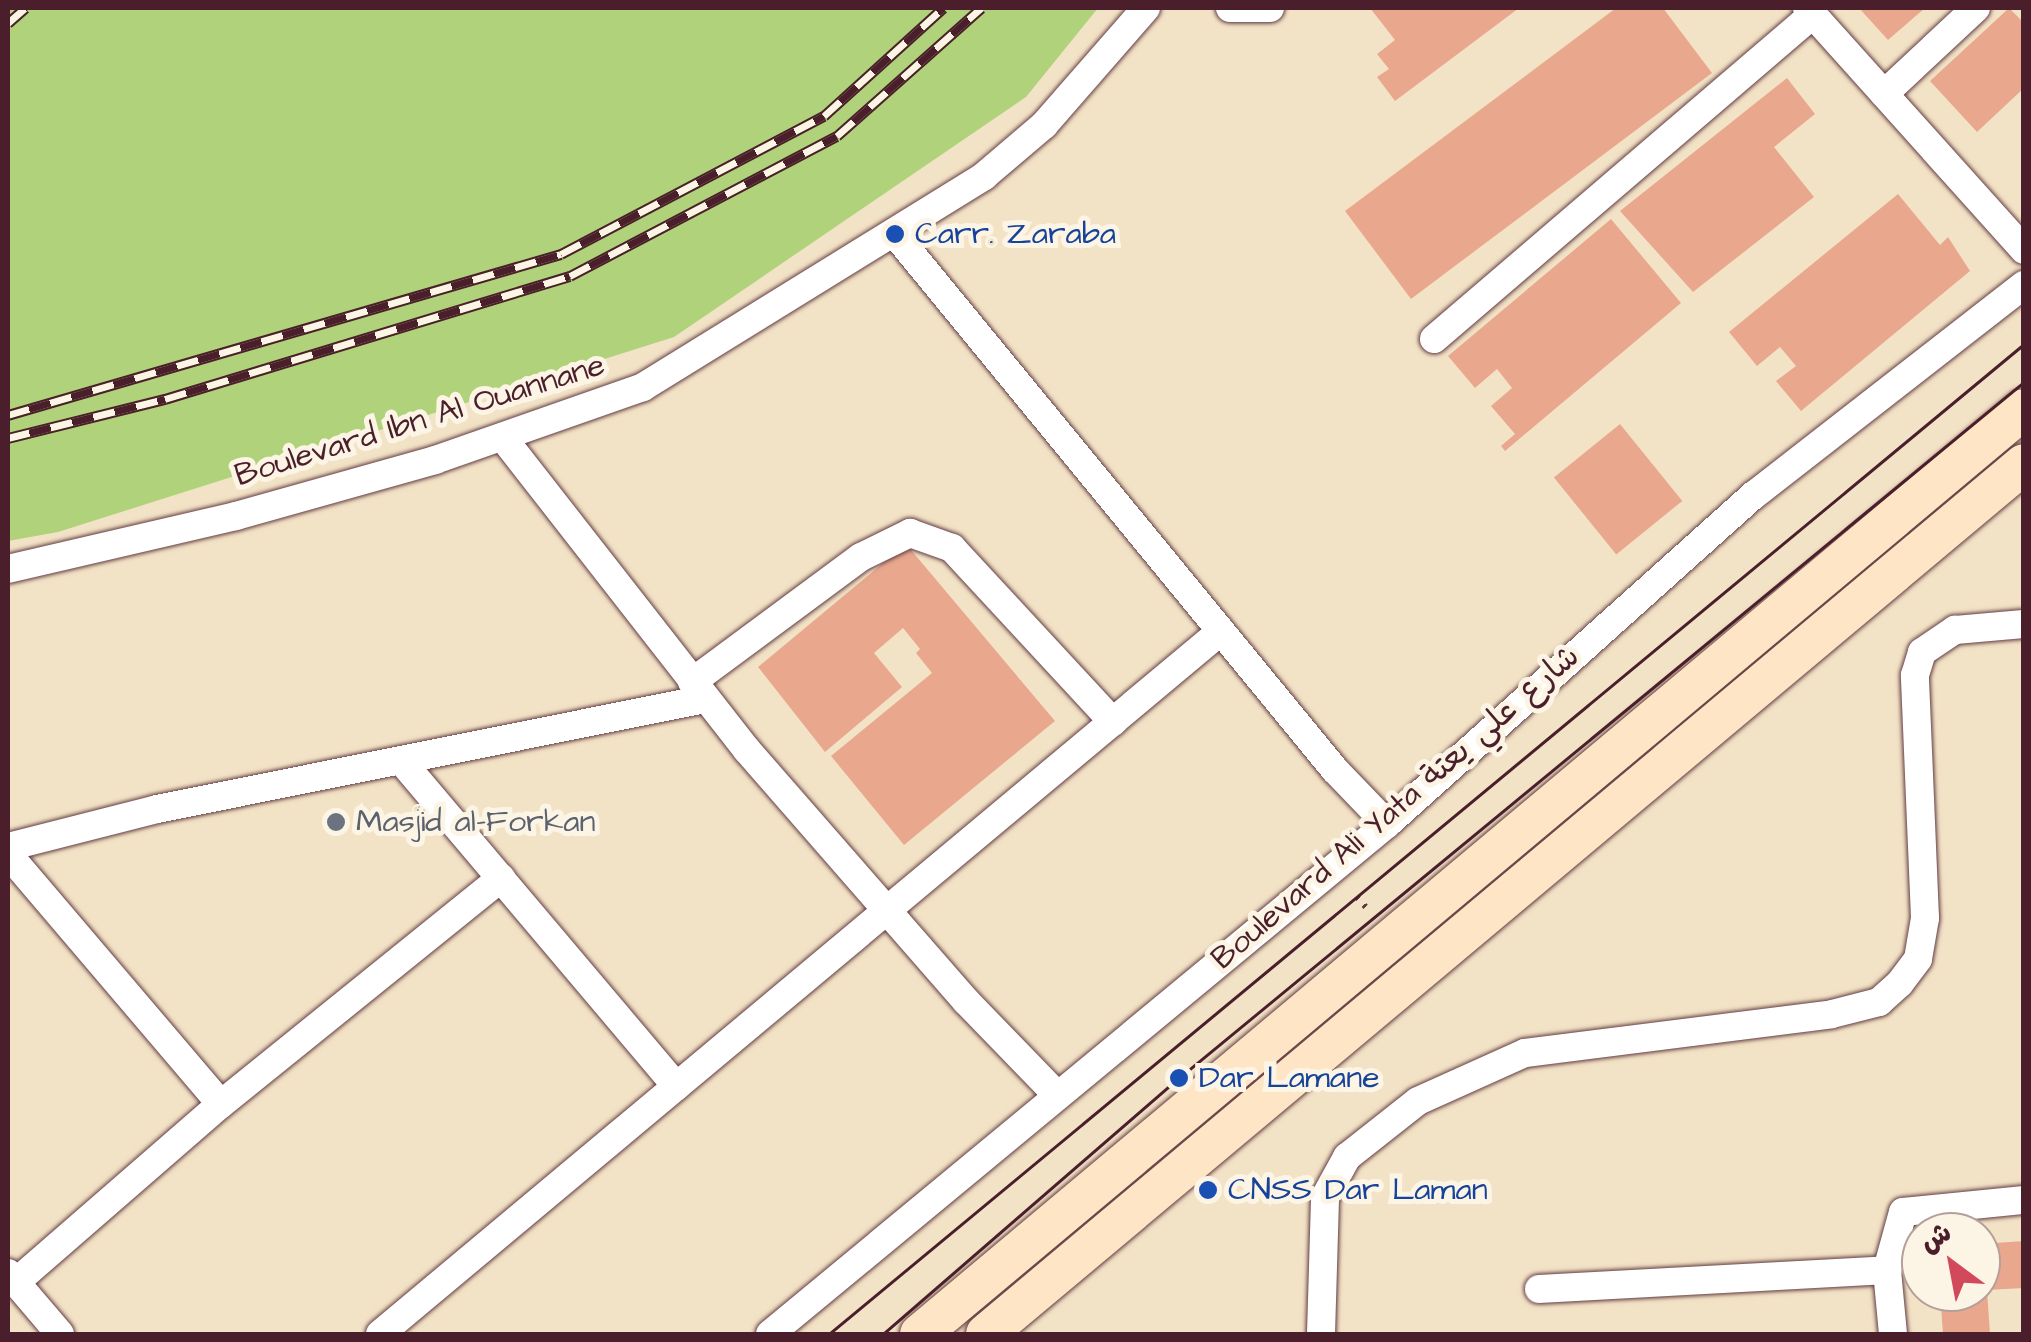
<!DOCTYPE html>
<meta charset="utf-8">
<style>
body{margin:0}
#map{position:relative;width:2031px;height:1342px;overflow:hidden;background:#f3e3c6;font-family:"Architects Daughter","Playpen Sans Arabic",sans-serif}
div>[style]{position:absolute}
.green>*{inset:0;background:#b0d27a}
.building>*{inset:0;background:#e9a88e;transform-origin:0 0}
.path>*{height:6px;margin-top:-3px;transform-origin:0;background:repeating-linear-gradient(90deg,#633c42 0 2.5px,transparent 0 10.5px)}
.roads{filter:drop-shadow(0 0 2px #633c42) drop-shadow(0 0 2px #633c42)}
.street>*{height:28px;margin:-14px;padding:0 14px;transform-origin:14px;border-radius:14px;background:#fff}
.secondary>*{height:40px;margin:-20px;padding:0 20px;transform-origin:20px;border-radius:20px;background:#fde5c5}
.tram>*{height:2.5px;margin:-1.25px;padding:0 1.25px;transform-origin:1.25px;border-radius:1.25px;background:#4a1f2b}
.rail>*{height:11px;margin-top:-5.5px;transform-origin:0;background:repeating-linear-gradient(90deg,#fcf5e5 0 22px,#4a1f2b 0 44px);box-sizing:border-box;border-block:2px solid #4a1f2b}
.dots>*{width:28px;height:28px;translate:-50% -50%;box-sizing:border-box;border:5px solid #fcf5e5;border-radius:50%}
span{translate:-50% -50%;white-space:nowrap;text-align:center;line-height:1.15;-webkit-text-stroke:10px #fcf5e5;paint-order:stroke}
.transit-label{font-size:32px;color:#164399}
.left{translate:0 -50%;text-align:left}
.street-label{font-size:32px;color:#4a1f2b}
.worship-label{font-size:32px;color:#5b616d}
.frame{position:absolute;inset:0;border:10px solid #4a1f2b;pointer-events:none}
.north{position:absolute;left:1901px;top:1212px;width:100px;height:100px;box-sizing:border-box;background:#fcf5e5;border:2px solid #b59f9b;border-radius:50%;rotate:328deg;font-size:28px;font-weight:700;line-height:40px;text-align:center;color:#4a1f2b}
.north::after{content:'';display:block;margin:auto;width:35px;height:45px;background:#d1495b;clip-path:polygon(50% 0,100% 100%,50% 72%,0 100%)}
</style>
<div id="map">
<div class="green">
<div style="clip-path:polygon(8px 8px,1098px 8px,1026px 97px,674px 337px,58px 532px,8px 541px)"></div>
</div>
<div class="building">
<div style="clip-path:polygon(1370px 8px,1519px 8px,1395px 101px,1377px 77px,1389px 69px,1377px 54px,1395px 40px)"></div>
<div style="clip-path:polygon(1616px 8px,1663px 8px,1712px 73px,1411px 299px,1345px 211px)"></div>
<div style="clip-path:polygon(1859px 8px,1925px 8px,1888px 40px)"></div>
<div style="clip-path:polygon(2009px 8px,2024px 23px,2024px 88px,1977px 132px,1930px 81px)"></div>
<div style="clip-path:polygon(1787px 78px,1815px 114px,1774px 147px,1814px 197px,1693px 292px,1620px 211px)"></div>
<div style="clip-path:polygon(1898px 194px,1940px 245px,1948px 237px,1970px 271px,1801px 411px,1776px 381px,1796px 366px,1780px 347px,1757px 366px,1729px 332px)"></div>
<div style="clip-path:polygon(1611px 219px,1681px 303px,1505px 451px,1501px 446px,1515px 434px,1491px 406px,1512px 388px,1497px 369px,1475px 388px,1448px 356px)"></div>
<div style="left:1620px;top:424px;width:99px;height:85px;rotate:51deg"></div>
<div style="clip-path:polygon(906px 544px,1055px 721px,904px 845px,831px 756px,932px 673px,916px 653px,920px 649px,903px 628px,874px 653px,902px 687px,825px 752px,758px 667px)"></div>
<div style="clip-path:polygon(2024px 1241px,2024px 1288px,1987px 1290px,1990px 1334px,1943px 1334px,1940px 1292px,1981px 1292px,1981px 1244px)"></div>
</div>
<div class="path">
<div style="left:1357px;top:897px;width:18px;rotate:49deg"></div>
</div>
<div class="roads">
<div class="street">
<div style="left:1230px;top:8px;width:40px"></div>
<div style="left:1807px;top:8px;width:325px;rotate:48.1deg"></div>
<div style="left:1884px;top:94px;width:126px;rotate:-43.1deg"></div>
<div style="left:895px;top:234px;width:693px;rotate:50.62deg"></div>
<div style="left:1335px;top:770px;width:75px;rotate:46.1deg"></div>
<div style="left:1434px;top:339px;width:499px;rotate:-40.6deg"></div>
<div style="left:504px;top:439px;width:395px;rotate:52deg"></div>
<div style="left:747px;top:750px;width:333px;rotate:48.9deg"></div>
<div style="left:966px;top:1001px;width:129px;rotate:45.9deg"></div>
<div style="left:8px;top:569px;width:234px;rotate:-13.1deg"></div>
<div style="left:236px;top:516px;width:207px;rotate:-15.7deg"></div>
<div style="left:435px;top:460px;width:220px;rotate:-19.3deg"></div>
<div style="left:643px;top:387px;width:401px;rotate:-31.7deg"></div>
<div style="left:984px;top:176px;width:79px;rotate:-40.4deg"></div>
<div style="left:1044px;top:125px;width:155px;rotate:-48.9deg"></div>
<div style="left:692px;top:682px;width:210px;rotate:-36.5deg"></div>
<div style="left:861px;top:557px;width:55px;rotate:-26.1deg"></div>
<div style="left:910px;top:533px;width:45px;rotate:19.7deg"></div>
<div style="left:952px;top:548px;width:237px;rotate:47.2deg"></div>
<div style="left:404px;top:764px;width:422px;rotate:49.8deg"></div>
<div style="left:8px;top:847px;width:154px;rotate:-14.3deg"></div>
<div style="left:157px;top:809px;width:559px;rotate:-11.35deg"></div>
<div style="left:8px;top:854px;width:328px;rotate:49.6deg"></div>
<div style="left:8px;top:1273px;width:80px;rotate:49.6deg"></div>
<div style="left:16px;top:1282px;width:271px;rotate:-41deg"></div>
<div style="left:221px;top:1104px;width:360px;rotate:-38.9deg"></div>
<div style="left:1539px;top:1289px;width:349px;rotate:-3.1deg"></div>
<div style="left:380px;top:1334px;width:1096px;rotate:-39.89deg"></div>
<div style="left:770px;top:1334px;width:800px;rotate:-39.58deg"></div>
<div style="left:1387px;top:824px;width:493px;rotate:-41.9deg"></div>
<div style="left:1754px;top:495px;width:342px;rotate:-37.9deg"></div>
<div style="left:1321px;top:1334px;width:137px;rotate:-88.3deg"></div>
<div style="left:1325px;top:1197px;width:46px;rotate:-61.2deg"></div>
<div style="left:1347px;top:1157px;width:90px;rotate:-38.3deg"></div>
<div style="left:1418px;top:1101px;width:117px;rotate:-24.2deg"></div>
<div style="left:1525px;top:1053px;width:309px;rotate:-7.2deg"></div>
<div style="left:1832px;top:1014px;width:49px;rotate:-14.3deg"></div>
<div style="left:1879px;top:1002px;width:28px;rotate:-42deg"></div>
<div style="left:1900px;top:983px;width:30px;rotate:-53deg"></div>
<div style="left:1918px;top:959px;width:42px;rotate:-80.3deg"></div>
<div style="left:1925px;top:918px;width:243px;rotate:-92.4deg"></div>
<div style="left:1915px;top:675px;width:24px;rotate:-73deg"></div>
<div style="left:1922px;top:652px;width:40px;rotate:-34deg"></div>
<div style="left:1955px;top:630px;width:69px;rotate:-5deg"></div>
<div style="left:1893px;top:1334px;width:64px;rotate:-95.4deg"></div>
<div style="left:1887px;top:1270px;width:60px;rotate:-74.6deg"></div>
<div style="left:1903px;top:1212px;width:122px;rotate:-5.7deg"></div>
</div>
<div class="secondary">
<div style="left:920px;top:1334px;width:1440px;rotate:-39.96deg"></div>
<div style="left:986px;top:1334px;width:1354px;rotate:-39.97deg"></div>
</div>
</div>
<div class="tram">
<div style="left:829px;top:1334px;width:1552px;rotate:-39.64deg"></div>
<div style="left:883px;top:1334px;width:391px;rotate:-40.9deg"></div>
<div style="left:1179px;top:1078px;width:1095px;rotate:-39.48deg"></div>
</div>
<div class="rail">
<div style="left:8px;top:23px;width:23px;rotate:-41deg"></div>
<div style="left:8px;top:415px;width:576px;rotate:-16.23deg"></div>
<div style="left:561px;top:254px;width:297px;rotate:-27.7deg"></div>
<div style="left:824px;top:116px;width:161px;rotate:-42.2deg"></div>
<div style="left:8px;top:438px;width:162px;rotate:-14deg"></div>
<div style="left:165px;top:399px;width:423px;rotate:-16.9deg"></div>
<div style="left:570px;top:276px;width:301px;rotate:-27.7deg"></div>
<div style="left:837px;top:136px;width:193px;rotate:-41.6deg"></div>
</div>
<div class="dots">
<div style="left:895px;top:234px;background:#1a4fb4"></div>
<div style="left:336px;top:822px;background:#6b7280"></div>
<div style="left:1179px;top:1078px;background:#1a4fb4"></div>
<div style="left:1208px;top:1190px;background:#1a4fb4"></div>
</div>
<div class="transit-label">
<span class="left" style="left:915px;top:234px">Carr. Zaraba</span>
<span class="left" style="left:1199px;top:1078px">Dar Lamane</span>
<span class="left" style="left:1228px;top:1190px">CNSS Dar Laman</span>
</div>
<div class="street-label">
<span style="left:420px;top:421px;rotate:-17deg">Boulevard Ibn Al Ouannane</span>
<span style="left:1396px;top:808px;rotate:-41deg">Boulevard Ali Yata شارع علي يعتة</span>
</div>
<div class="worship-label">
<span class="left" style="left:356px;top:822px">Masjid al-Forkan</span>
</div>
<div class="frame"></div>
<div class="north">ش</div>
</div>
